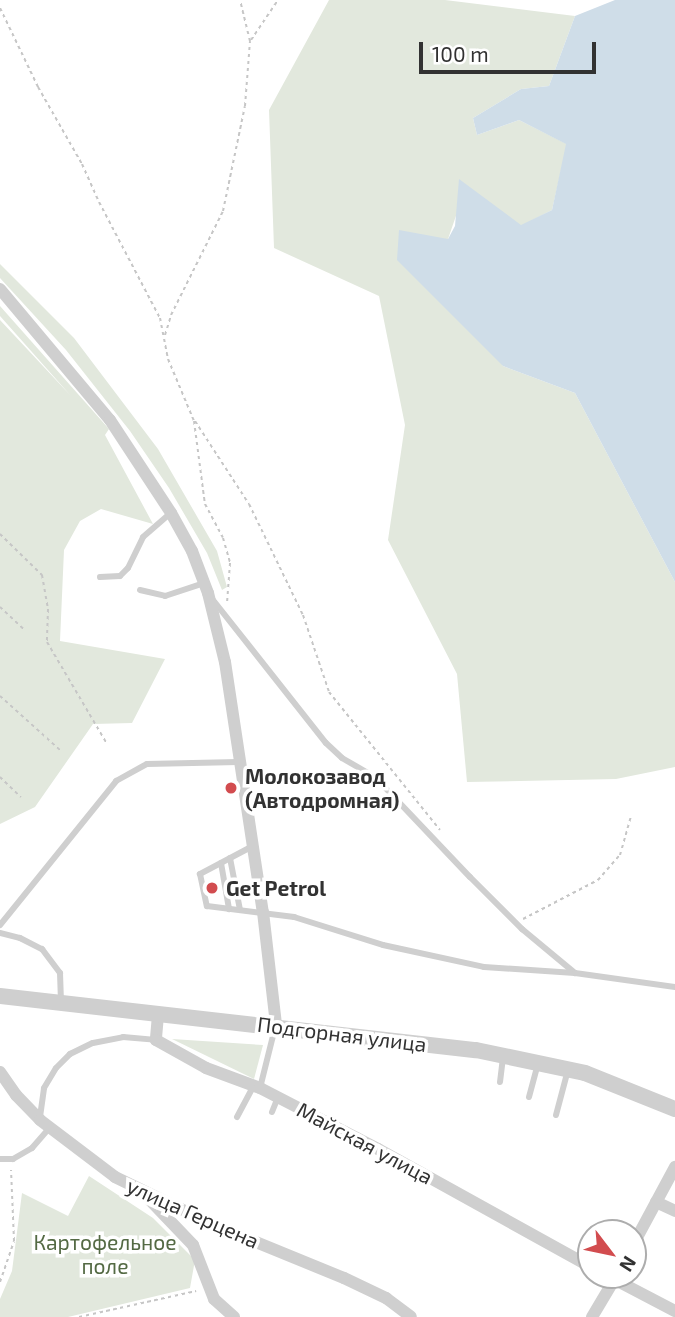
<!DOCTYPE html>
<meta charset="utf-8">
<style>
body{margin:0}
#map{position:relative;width:675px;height:1317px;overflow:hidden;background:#fff;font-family:"Exo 2",sans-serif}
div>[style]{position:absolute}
.green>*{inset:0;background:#e2e8dd}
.water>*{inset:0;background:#cfdde8}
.path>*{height:2px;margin-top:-1px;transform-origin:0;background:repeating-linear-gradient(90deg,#c6c6c6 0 3.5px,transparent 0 7px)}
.service>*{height:6px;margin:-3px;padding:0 3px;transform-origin:3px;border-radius:3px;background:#cfcfcf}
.minor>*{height:12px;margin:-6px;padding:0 6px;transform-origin:6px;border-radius:6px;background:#cfcfcf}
.tertiary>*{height:16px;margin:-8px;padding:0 8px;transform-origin:8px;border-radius:8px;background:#cfcfcf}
.dots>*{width:19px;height:19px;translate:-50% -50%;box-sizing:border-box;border:4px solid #fff;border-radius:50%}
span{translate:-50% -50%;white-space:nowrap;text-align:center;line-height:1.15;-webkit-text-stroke:7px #fff;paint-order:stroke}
.poi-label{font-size:21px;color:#323232;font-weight:700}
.left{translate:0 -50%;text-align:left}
.street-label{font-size:21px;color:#323232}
.park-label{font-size:21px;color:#546a44}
.north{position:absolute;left:577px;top:1219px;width:70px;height:70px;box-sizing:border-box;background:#fff;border:2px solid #adadad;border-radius:50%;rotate:122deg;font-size:19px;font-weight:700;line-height:28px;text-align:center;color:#323232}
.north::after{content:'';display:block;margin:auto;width:24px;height:32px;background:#d24c4f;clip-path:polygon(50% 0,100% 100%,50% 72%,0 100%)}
.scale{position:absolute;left:419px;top:42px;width:177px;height:32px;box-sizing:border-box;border:4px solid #323232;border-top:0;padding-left:9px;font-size:21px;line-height:24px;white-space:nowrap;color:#323232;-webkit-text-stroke:5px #fff;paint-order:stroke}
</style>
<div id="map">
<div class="green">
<div style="clip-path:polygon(329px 0,445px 0,575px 16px,549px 86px,521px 89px,473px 118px,477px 135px,519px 120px,567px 144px,552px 210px,521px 226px,458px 210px,448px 239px,503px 366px,575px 393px,675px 582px,675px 767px,616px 779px,467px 782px,457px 674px,388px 540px,405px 425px,379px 296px,274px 248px,269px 110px)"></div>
<div style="clip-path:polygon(0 264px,74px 338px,158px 449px,217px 551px,227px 587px,222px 590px,207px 553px,169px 488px,130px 431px,66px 350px,0 278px)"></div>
<div style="clip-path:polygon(0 306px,109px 429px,105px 435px,153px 524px,101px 509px,80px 521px,64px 550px,60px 641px,165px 659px,132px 723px,93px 724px,35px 807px,0 824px,0 320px,71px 396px,0 316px)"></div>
<div style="clip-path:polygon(172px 1039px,263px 1045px,254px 1079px)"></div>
<div style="clip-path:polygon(89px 1176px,153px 1218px,195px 1260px,190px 1288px,68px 1317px,0 1317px,0 1299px,12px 1271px,22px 1193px,68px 1216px)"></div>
</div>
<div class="water">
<div style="clip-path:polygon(615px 0,675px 0,675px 582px,575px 393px,503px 366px,397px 260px,399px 230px,448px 239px,455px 226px,459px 179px,521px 225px,552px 210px,566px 144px,519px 120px,477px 135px,473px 118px,521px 89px,549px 86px,575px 16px)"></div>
</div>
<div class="path">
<div style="left:0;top:8px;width:88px;rotate:64.3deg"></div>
<div style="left:38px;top:87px;width:89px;rotate:60.3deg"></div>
<div style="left:82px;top:164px;width:42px;rotate:65.9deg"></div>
<div style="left:99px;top:202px;width:131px;rotate:62.3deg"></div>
<div style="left:160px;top:318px;width:42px;rotate:79deg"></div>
<div style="left:168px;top:359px;width:67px;rotate:67.2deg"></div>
<div style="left:194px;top:421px;width:84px;rotate:82.5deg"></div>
<div style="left:205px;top:504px;width:38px;rotate:62deg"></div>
<div style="left:223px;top:538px;width:26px;rotate:74deg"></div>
<div style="left:230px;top:563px;width:40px;rotate:94.3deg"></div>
<div style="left:251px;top:40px;width:48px;rotate:-56deg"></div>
<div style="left:165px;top:335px;width:21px;rotate:-73deg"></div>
<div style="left:171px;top:315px;width:116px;rotate:-63.4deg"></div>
<div style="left:223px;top:211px;width:107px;rotate:-78.2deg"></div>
<div style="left:245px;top:106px;width:65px;rotate:-85.6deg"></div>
<div style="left:250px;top:41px;width:42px;rotate:-103.7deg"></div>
<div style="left:195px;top:421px;width:99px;rotate:57deg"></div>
<div style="left:249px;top:504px;width:123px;rotate:64.1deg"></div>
<div style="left:303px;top:615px;width:81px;rotate:71.3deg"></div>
<div style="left:329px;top:692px;width:177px;rotate:51.2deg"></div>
<div style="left:0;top:534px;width:59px;rotate:44.3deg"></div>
<div style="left:42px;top:575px;width:35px;rotate:80deg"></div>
<div style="left:48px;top:609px;width:33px;rotate:92deg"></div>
<div style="left:47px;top:642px;width:116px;rotate:59.5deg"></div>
<div style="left:0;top:607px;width:34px;rotate:43deg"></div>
<div style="left:0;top:696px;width:82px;rotate:42deg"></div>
<div style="left:0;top:777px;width:29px;rotate:44deg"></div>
<div style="left:523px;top:919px;width:85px;rotate:-27.5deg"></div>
<div style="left:598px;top:880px;width:33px;rotate:-49deg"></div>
<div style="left:620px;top:855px;width:41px;rotate:-74.2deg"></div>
<div style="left:0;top:1282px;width:43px;rotate:-71.1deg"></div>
<div style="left:14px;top:1241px;width:71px;rotate:-92.4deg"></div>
<div style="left:79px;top:1317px;width:120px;rotate:-12.5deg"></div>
</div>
<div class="service">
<div style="left:100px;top:577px;width:20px;rotate:-3deg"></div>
<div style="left:120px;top:576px;width:11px;rotate:-45deg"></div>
<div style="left:128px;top:568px;width:34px;rotate:-64deg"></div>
<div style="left:143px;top:537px;width:37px;rotate:-41deg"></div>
<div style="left:140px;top:590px;width:26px;rotate:13deg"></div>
<div style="left:165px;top:596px;width:41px;rotate:-18.4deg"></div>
<div style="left:213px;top:600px;width:182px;rotate:51.7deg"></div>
<div style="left:326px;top:743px;width:22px;rotate:43deg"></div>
<div style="left:342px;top:758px;width:38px;rotate:30deg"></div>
<div style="left:375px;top:777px;width:138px;rotate:46.5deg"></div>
<div style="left:470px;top:877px;width:74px;rotate:45deg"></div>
<div style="left:522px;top:929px;width:69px;rotate:39.7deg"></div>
<div style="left:251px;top:847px;width:58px;rotate:152.1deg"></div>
<div style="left:200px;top:874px;width:33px;rotate:78deg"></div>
<div style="left:207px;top:906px;width:88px;rotate:7.2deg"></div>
<div style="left:294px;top:917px;width:93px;rotate:17.5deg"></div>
<div style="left:383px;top:945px;width:103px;rotate:12.3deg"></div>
<div style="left:484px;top:967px;width:91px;rotate:3.8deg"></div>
<div style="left:575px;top:973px;width:101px;rotate:8deg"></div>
<div style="left:230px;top:858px;width:53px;rotate:79.1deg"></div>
<div style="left:221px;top:863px;width:47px;rotate:80.1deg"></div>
<div style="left:0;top:925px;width:185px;rotate:-51.1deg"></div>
<div style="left:116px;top:781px;width:35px;rotate:-29deg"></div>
<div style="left:147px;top:764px;width:91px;rotate:-1.3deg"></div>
<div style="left:0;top:933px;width:21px;rotate:14deg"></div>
<div style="left:20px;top:938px;width:25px;rotate:27deg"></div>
<div style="left:42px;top:949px;width:30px;rotate:53deg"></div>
<div style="left:60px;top:973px;width:28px;rotate:88deg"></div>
<div style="left:500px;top:1082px;width:25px;rotate:-83deg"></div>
<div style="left:260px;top:1088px;width:62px;rotate:-76deg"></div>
<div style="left:529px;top:1097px;width:35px;rotate:-75deg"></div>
<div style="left:272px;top:1112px;width:16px;rotate:-68deg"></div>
<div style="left:556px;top:1115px;width:47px;rotate:-75.1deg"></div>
<div style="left:40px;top:1117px;width:29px;rotate:-82deg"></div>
<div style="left:44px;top:1088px;width:23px;rotate:-59deg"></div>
<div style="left:56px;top:1068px;width:20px;rotate:-45deg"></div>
<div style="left:70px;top:1054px;width:25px;rotate:-26deg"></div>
<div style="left:93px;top:1043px;width:31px;rotate:-11deg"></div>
<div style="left:123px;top:1037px;width:33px;rotate:5deg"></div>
<div style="left:237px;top:1117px;width:36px;rotate:-62deg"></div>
<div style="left:0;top:1159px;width:13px"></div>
<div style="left:13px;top:1159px;width:22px;rotate:-30deg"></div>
<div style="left:32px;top:1148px;width:28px;rotate:-49deg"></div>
</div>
<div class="minor">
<div style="left:0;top:289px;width:171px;rotate:50deg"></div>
<div style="left:110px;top:420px;width:111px;rotate:56.7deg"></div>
<div style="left:171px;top:513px;width:43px;rotate:61.1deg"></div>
<div style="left:192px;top:551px;width:45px;rotate:69.1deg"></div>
<div style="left:208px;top:593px;width:71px;rotate:76.2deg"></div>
<div style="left:225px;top:662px;width:253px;rotate:81.4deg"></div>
<div style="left:263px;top:912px;width:114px;rotate:83.4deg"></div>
<div style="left:158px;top:1015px;width:25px;rotate:95deg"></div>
<div style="left:156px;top:1040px;width:57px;rotate:29.2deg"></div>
<div style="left:206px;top:1068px;width:58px;rotate:20.3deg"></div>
<div style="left:260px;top:1088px;width:133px;rotate:27.3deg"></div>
<div style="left:378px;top:1149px;width:244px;rotate:29deg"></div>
<div style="left:0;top:1072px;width:28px;rotate:55deg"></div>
<div style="left:16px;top:1095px;width:35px;rotate:46deg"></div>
<div style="left:40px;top:1120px;width:94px;rotate:37.2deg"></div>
<div style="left:115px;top:1177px;width:110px;rotate:25.9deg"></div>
<div style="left:214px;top:1225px;width:140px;rotate:22.2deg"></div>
<div style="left:344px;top:1278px;width:47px;rotate:25.5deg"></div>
<div style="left:386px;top:1298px;width:31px;rotate:37deg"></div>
<div style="left:149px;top:1199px;width:64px;rotate:46.3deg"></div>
<div style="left:193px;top:1245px;width:58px;rotate:68.7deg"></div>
<div style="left:214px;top:1299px;width:27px;rotate:42deg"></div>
<div style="left:656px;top:1202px;width:21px;rotate:25deg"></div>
<div style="left:633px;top:1245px;width:89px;rotate:-61.7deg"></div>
<div style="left:606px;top:1275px;width:78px;rotate:27.6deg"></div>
<div style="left:592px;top:1317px;width:49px;rotate:-59.2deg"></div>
</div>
<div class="tertiary">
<div style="left:0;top:996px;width:479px;rotate:6.5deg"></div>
<div style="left:476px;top:1050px;width:111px;rotate:11.9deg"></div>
<div style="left:585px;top:1073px;width:97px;rotate:21.8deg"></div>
</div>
<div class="dots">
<div style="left:231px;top:788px;background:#d24c4f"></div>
<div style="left:212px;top:888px;background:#d24c4f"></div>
</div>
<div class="poi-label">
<span class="left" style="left:245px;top:788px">Молокозавод<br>(Автодромная)</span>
<span class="left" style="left:226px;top:888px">Get Petrol</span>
</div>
<div class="street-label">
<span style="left:342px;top:1034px;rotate:7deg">Подгорная улица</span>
<span style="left:365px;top:1143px;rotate:28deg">Майская улица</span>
<span style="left:193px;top:1213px;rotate:24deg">улица Герцена</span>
</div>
<div class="park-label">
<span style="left:105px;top:1254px">Картофельное<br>поле</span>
</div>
<div class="north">N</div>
<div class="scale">100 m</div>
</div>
